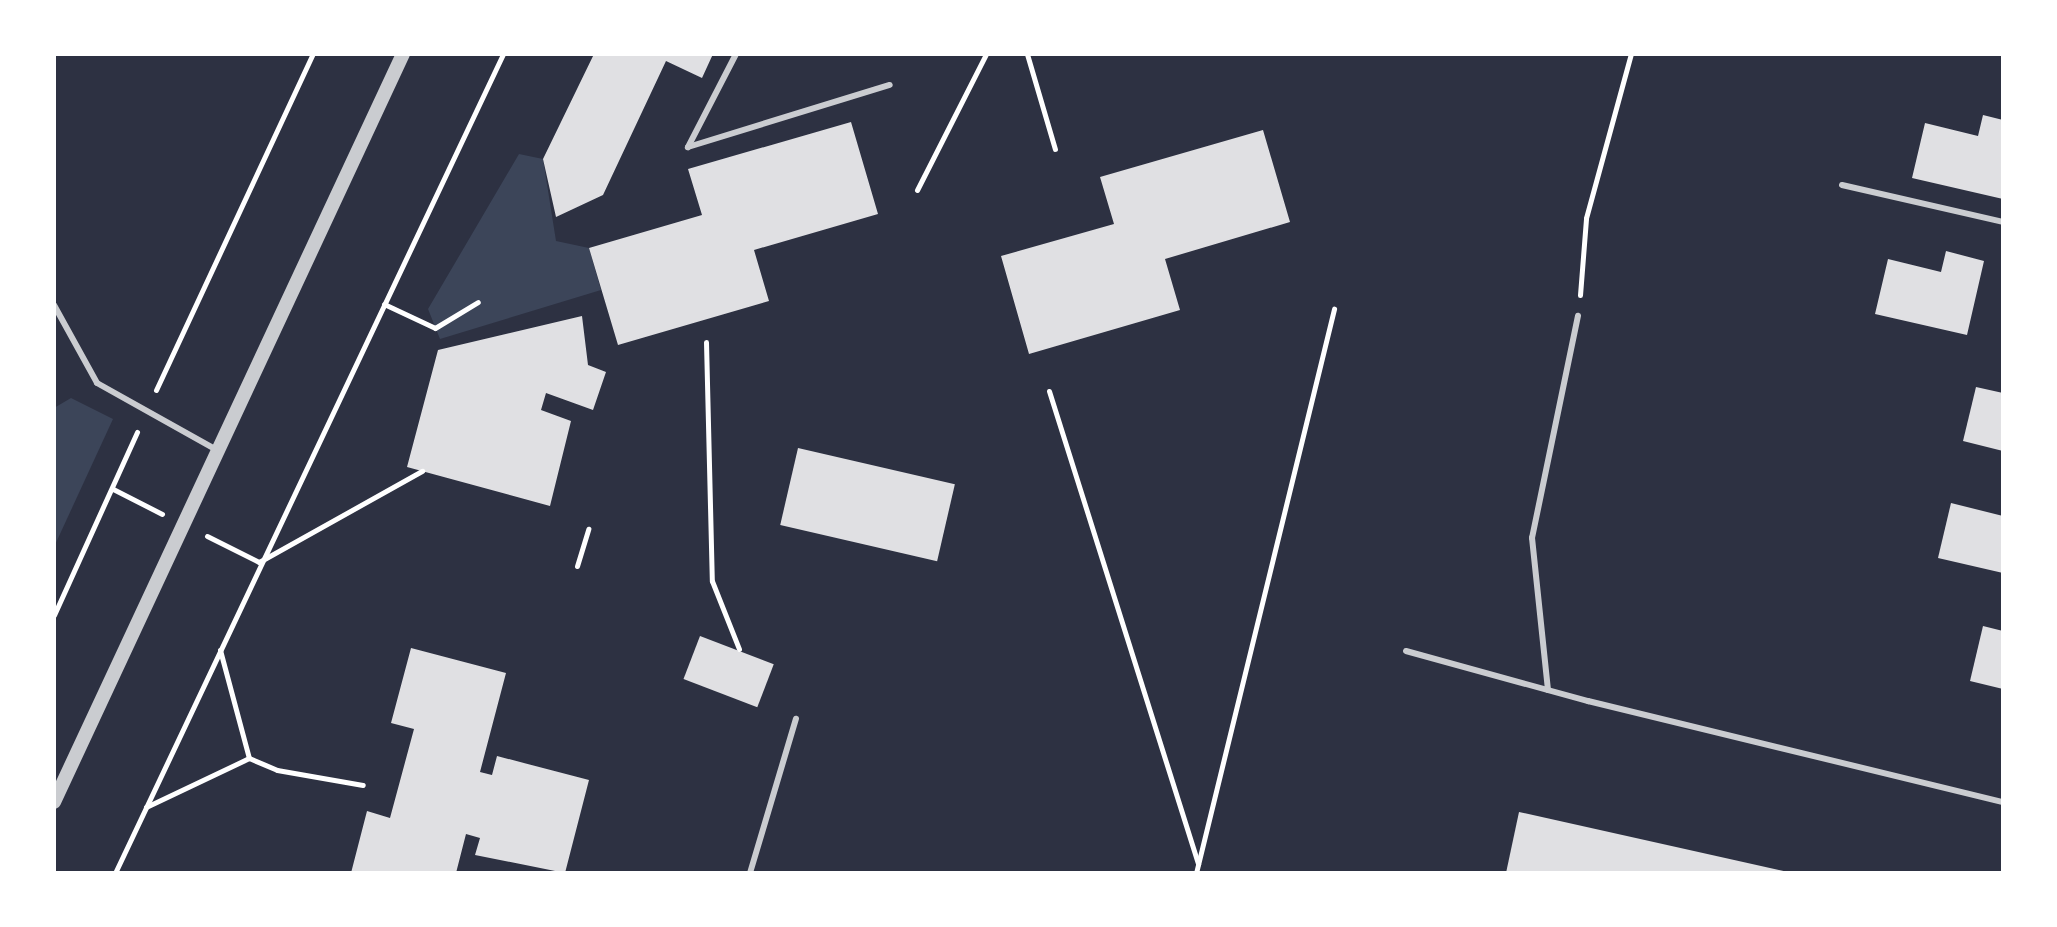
<!DOCTYPE html>
<style>
body{margin:0}
#map{position:relative;width:2057px;height:927px;overflow:hidden;background:#2d3142;font-family:"Work Sans",sans-serif}
div>[style]{position:absolute}
.green>*{inset:0;background:#3c4559}
.building>*{inset:0;background:#e0e0e3;transform-origin:0 0}
.path>*{height:5px;margin:-2.5px;padding:0 2.5px;transform-origin:2.5px;border-radius:2.5px;background:#fff}
.service>*{height:6px;margin:-3px;padding:0 3px;transform-origin:3px;border-radius:3px;background:#caccd0}
.tertiary>*{height:14px;margin:-7px;padding:0 7px;transform-origin:7px;border-radius:7px;background:#caccd0}
span{translate:-50% -50%;white-space:nowrap;text-align:center;line-height:1.15;-webkit-text-stroke:7px #fff;paint-order:stroke}
.frame{position:absolute;inset:0;border:56px solid #fff;pointer-events:none}
</style>
<div id="map">
<div class="green">
<div style="clip-path:polygon(519px 154px,543px 159px,556px 241px,589px 248px,601px 290px,440px 339px,428px 309px)"></div>
<div style="clip-path:polygon(71px 398px,113px 419px,54px 547px,54px 408px)"></div>
</div>
<div class="building">
<div style="clip-path:polygon(594px 54px,713px 54px,702px 78px,666px 61px,603px 195px,556px 217px,543px 159px)"></div>
<div style="clip-path:polygon(1983px 115px,2003px 120px,2003px 199px,1912px 178px,1925px 123px,1978px 136px)"></div>
<div style="clip-path:polygon(851px 122px,878px 214px,754px 250px,769px 301px,618px 345px,589px 248px,702px 215px,688px 169px)"></div>
<div style="clip-path:polygon(1263px 130px,1290px 222px,1165px 259px,1180px 310px,1029px 354px,1001px 256px,1114px 224px,1100px 177px)"></div>
<div style="clip-path:polygon(1946px 251px,1984px 261px,1967px 335px,1875px 314px,1888px 259px,1941px 272px)"></div>
<div style="clip-path:polygon(582px 316px,588px 365px,606px 372px,593px 410px,546px 393px,541px 410px,571px 421px,550px 506px,407px 467px,438px 350px)"></div>
<div style="clip-path:polygon(1976px 387px,2003px 393px,2003px 451px,1963px 441px)"></div>
<div style="left:798px;top:448px;width:161px;height:79px;rotate:13deg"></div>
<div style="clip-path:polygon(1951px 503px,2003px 516px,2003px 573px,1938px 558px)"></div>
<div style="clip-path:polygon(1983px 626px,2003px 631px,2003px 689px,1970px 681px)"></div>
<div style="left:700px;top:636px;width:79px;height:46px;rotate:21deg"></div>
<div style="clip-path:polygon(411px 648px,506px 673px,480px 772px,492px 775px,497px 756px,589px 780px,565px 873px,475px 855px,480px 838px,466px 834px,456px 873px,351px 873px,367px 811px,390px 818px,414px 729px,391px 723px)"></div>
<div style="clip-path:polygon(1519px 812px,1788px 872px,1788px 873px,1506px 873px)"></div>
</div>
<div class="path">
<div style="left:1027px;top:54px;width:99px;rotate:73.6deg"></div>
<div style="left:917px;top:190px;width:153px;rotate:-63.1deg"></div>
<div style="left:1580px;top:295px;width:77px;rotate:-85.5deg"></div>
<div style="left:1586px;top:218px;width:170px;rotate:-74.7deg"></div>
<div style="left:384px;top:304px;width:56px;rotate:25.2deg"></div>
<div style="left:435px;top:328px;width:50px;rotate:-31.2deg"></div>
<div style="left:706px;top:342px;width:239px;rotate:88.6deg"></div>
<div style="left:712px;top:581px;width:73px;rotate:68.3deg"></div>
<div style="left:156px;top:390px;width:371px;rotate:-65deg"></div>
<div style="left:1049px;top:391px;width:496px;rotate:72.5deg"></div>
<div style="left:113px;top:489px;width:55px;rotate:27deg"></div>
<div style="left:207px;top:536px;width:58px;rotate:26.6deg"></div>
<div style="left:259px;top:562px;width:187px;rotate:-29.2deg"></div>
<div style="left:577px;top:566px;width:39px;rotate:-73deg"></div>
<div style="left:54px;top:615px;width:201px;rotate:-65.6deg"></div>
<div style="left:220px;top:650px;width:112px;rotate:75deg"></div>
<div style="left:249px;top:758px;width:30px;rotate:23deg"></div>
<div style="left:277px;top:770px;width:87px;rotate:9.9deg"></div>
<div style="left:146px;top:807px;width:114px;rotate:-25.4deg"></div>
<div style="left:115px;top:873px;width:906px;rotate:-64.65deg"></div>
<div style="left:1196px;top:873px;width:581px;rotate:-76.25deg"></div>
</div>
<div class="service">
<div style="left:736px;top:54px;width:105px;rotate:117.3deg"></div>
<div style="left:688px;top:147px;width:211px;rotate:-17.1deg"></div>
<div style="left:1842px;top:185px;width:165px;rotate:12.9deg"></div>
<div style="left:54px;top:305px;width:89px;rotate:61.1deg"></div>
<div style="left:97px;top:383px;width:137px;rotate:29.2deg"></div>
<div style="left:1406px;top:651px;width:189px;rotate:15.4deg"></div>
<div style="left:1588px;top:701px;width:427px;rotate:13.7deg"></div>
<div style="left:1548px;top:690px;width:153px;rotate:-96deg"></div>
<div style="left:1532px;top:538px;width:227px;rotate:-78.3deg"></div>
<div style="left:750px;top:873px;width:161px;rotate:-73.4deg"></div>
</div>
<div class="tertiary">
<div style="left:54px;top:802px;width:825px;rotate:-64.99deg"></div>
</div>
<div class="frame"></div>
</div>
